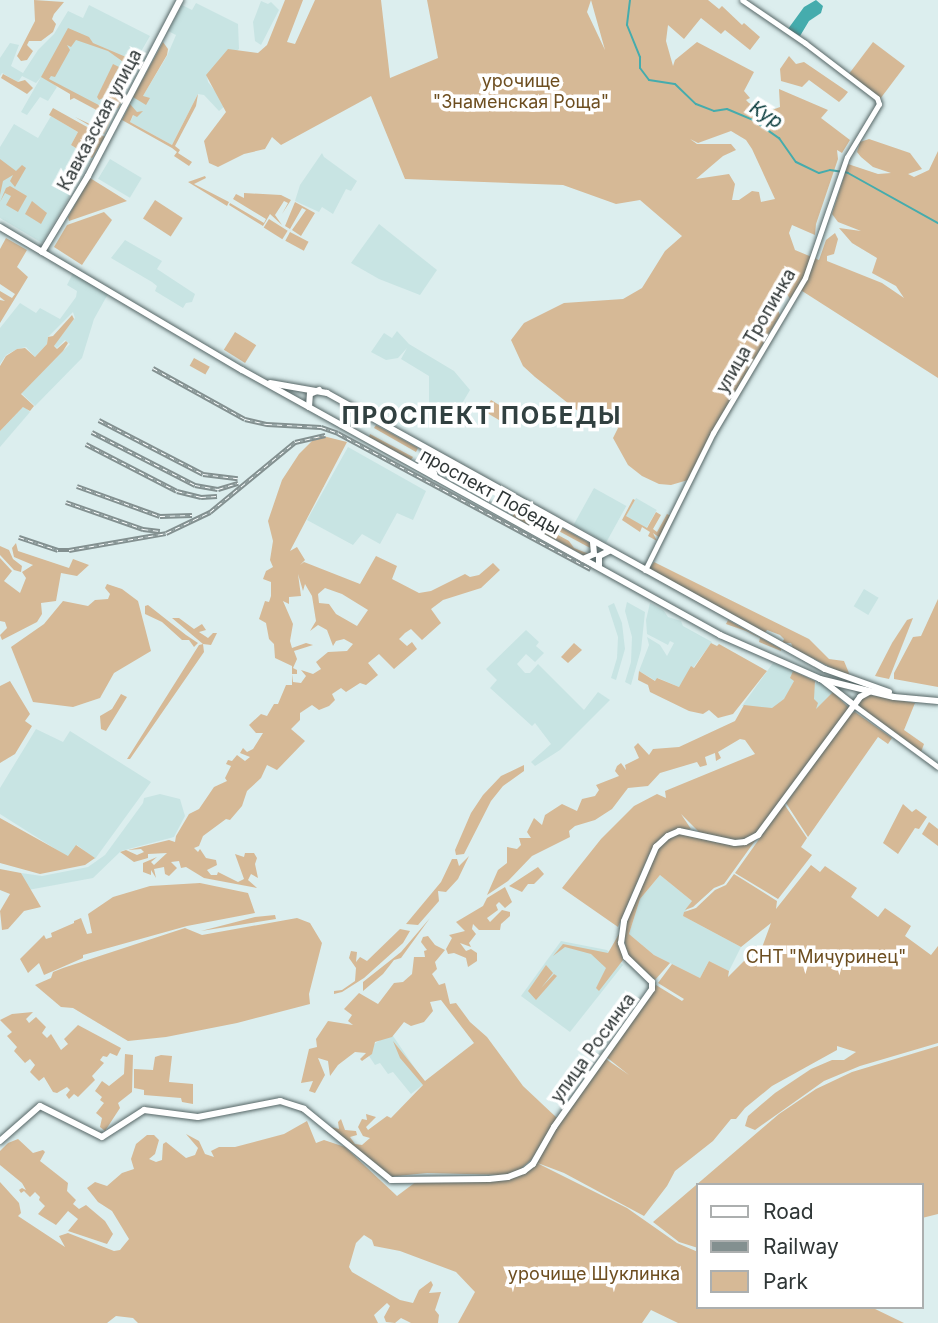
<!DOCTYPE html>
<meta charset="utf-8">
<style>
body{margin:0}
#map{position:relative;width:938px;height:1323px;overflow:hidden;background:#dceeee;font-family:Inter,sans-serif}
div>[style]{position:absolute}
.built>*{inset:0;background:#c8e4e3;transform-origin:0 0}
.green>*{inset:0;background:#d6b996;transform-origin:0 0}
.water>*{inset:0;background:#45acad}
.stream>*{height:2px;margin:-1px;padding:0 1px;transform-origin:1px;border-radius:1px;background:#45acad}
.roads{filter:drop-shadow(0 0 2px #566666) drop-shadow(0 0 2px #566666)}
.secondary>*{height:5px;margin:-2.5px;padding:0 2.5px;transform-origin:2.5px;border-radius:2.5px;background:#fff}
.primary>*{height:6px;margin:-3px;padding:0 3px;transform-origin:3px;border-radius:3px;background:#fff}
.rail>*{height:4.5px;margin-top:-2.25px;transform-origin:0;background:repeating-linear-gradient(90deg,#fff 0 5px,#839090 0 10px);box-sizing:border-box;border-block:2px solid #839090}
span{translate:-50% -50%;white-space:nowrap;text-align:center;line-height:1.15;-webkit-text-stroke:7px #fff;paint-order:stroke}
.park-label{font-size:18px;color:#6d4e20}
.street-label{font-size:18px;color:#2f3636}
.water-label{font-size:19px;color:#043738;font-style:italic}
.district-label{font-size:24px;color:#314040;font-weight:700;letter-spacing:2px}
.legend{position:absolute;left:696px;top:1183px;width:228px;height:126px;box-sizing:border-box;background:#fff;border:2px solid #acafaf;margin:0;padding:9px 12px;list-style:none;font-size:21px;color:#2f3636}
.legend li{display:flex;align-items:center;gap:14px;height:35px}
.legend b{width:35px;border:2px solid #acafaf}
</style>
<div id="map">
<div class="built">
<div style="clip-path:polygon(261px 1px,268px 4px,271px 2px,279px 10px,261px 45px,255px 41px,253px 22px)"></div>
<div style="clip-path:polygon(196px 3px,238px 24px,239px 49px,207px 76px,208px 82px,226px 105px,219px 111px,204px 95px,198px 94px,172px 145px,130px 122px,134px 114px,129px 104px,133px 97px,143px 96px,167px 56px,176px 35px,168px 31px,182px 5px,192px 10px)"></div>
<div style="clip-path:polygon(89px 5px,150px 36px,106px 112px,54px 84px,57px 87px,48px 101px,40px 97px,27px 115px,21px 112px,41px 77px,36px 83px,22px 76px,18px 82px,2px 73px,0 76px,0 58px,10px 43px,19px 45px,11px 66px,23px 73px,38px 50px,54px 34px,68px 11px,83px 18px)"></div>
<div style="clip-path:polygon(51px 116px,78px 132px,71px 145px,92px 158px,42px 243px,0 218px,0 147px,14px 124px,38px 138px)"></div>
<div style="clip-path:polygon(322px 153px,324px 157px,357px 181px,351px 191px,346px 189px,333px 214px,322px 207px,319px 212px,295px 201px,300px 185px)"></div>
<div style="left:110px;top:159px;width:37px;height:23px;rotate:31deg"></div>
<div style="clip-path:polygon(379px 224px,437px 270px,420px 295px,379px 279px,351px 263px)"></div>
<div style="clip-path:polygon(125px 240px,162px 261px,157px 269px,195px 294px,192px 302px,186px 303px,183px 308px,155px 291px,157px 286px,152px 282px,111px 258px)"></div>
<div style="clip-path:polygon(73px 273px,108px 294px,94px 319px,82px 358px,35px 406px,21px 393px,70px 344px,65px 340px,57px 348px,54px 345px,75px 318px,73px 312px,48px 337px,47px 344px,35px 357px,26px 347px,17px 349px,6px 355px,0 364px,0 328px,20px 303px,36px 313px,40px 308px,60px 319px,76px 297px,77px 291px,67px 285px)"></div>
<div style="clip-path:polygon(397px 331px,409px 344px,454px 371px,470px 390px,457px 412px,429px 412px,429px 376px,401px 359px,407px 348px,398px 358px,386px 360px,371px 352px,384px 333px,392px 338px)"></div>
<div style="clip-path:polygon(24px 406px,30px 412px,0 447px,0 431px)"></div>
<div style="clip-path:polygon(348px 447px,426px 491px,413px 520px,397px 513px,380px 544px,362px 534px,353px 545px,307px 520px)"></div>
<div style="left:594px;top:488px;width:37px;height:42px;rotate:29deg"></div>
<div style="left:636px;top:498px;width:24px;height:21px;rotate:30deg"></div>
<div style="left:864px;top:589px;width:17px;height:20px;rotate:31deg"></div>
<div style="clip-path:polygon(627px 602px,645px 612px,641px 650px,631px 685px,625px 682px,631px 662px,632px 637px,625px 611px)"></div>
<div style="clip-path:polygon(614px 603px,622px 623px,625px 649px,616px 680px,611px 678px,617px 658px,618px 637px,608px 606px)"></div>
<div style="clip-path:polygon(650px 603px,664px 611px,668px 617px,681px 621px,683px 626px,712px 642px,679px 687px,658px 678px,656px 681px,639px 671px,649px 645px,647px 637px,660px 645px,667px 656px,674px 643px,670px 641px,668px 645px,647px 634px,646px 620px)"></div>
<div style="clip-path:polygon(526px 630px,539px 642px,536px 646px,544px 653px,535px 662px,526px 654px,517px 664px,525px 673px,530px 673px,538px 664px,584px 710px,598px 692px,610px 700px,560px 750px,535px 766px,531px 762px,551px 744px,535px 723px,532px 726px,490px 688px,497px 680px,486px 669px)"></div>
<div style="clip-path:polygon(773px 663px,795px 671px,792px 677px,795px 679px,785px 699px,773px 709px,742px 706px)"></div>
<div style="left:818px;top:680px;width:19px;height:27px;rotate:32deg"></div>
<div style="clip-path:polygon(36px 729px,63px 742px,70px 731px,151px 782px,95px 859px,77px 845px,68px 857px,0 814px,0 788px)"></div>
<div style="clip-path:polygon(160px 794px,180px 799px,185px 816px,174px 837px,121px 851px,93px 878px,28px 890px,21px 873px,42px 876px,88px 867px,105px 855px,143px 803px,144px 798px)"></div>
<div style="clip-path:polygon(660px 875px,692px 901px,683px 916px,741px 947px,729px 971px,709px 961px,700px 978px,654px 955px,629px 934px,640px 899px)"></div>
<div style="clip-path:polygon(561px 941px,607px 950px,623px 965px,570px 1032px,521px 996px)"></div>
<div style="clip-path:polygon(391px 1033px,425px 1083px,411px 1094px,393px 1072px,388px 1074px,380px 1063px,375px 1065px,365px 1050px)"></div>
</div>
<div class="green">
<div style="clip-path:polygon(34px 0,64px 2px,54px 14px,52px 19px,56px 24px,53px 32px,41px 41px,29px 41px,27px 45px,33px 51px,27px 60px,21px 61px,17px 56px,35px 21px)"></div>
<div style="clip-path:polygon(evenodd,285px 0,303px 0,287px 42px,295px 44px,315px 0,381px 0,390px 78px,438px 58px,427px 0,591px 0,587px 12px,605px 50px,591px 0,708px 0,719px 9px,722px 6px,742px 25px,744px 23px,760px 37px,750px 50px,725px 30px,721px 34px,701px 18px,684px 39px,668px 25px,666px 41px,673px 66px,675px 60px,697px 42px,754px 72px,744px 91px,750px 98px,746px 100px,749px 103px,775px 117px,772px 110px,780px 107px,779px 89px,828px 110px,821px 118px,850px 140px,842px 153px,837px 150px,838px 159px,816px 224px,815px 235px,792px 225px,789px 233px,795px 250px,819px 260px,826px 240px,835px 233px,838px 239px,834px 254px,827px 256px,827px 261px,882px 283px,904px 298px,896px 286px,872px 273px,877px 258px,852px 243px,839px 228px,861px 231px,838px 222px,832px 214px,848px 164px,878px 174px,891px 173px,873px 167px,861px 157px,857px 152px,860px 142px,869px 139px,910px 153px,922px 169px,908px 174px,914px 177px,929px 170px,938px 151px,938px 378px,799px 289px,790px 299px,784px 289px,778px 289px,772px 297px,780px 315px,717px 423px,688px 480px,671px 485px,659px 484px,642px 476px,628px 465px,613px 438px,618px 428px,614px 424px,588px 419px,535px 377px,523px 366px,511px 340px,524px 323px,564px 303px,623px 299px,642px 288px,665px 251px,682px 236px,640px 200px,616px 204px,563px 185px,405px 179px,371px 96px,281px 145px,272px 137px,265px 149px,244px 154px,218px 167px,209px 163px,204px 141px,226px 112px,206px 75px,228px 49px,258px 53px,267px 45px,285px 0,731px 131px,746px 140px,752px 149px,775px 199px,761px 202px,759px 192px,752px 191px,739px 200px,732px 200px,735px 184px,729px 174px,696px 179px,723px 156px,736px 150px,731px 144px,697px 144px,690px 139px,698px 143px,731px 131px)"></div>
<div style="clip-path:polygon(68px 28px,89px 37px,93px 43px,133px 60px,129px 66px,108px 51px,76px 40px,71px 47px,67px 45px,70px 50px,55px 77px,51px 76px,49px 79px,114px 113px,104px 134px,75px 117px,96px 127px,104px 114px,74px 98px,70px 100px,70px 94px,41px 77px)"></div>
<div style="clip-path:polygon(163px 42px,168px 49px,167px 55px,143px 96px,150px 98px,146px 105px,133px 97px)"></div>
<div style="left:873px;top:42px;width:40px;height:41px;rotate:37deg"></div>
<div style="clip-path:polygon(789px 56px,796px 64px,804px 62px,848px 92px,844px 97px,839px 102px,809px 80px,802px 87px,781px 81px,780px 69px)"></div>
<div style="clip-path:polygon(113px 64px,119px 67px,103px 98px,99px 100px,97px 97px)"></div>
<div style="clip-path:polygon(125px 67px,116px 89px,122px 101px,118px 108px,114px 109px,112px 101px,105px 100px)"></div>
<div style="clip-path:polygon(3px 74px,18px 82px,25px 80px,33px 88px,27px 94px,1px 78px)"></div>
<div style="clip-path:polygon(198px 94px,196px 106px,175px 146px,180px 150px,178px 153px,192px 162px,189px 166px,174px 156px,177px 152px,172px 148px,122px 120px,130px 104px,137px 112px,143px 111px,137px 117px,133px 115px,130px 122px,172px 145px)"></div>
<div style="clip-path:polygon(53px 108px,105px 137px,92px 158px,71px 145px,78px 132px,49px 115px)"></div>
<div style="clip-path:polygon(0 159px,16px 171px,22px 165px,26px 168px,15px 187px,10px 181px,13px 175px,3px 181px,0 195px)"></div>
<div style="clip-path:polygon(205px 176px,206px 178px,194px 184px,229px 202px,227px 206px,188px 182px)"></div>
<div style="clip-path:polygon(90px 178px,127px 201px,69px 221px,68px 217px)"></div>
<div style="clip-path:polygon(10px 186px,27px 196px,18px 212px,6px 205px,11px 196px,5px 193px,0 202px,6px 188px)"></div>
<div style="clip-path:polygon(244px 193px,281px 195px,291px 200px,282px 214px,288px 203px,284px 201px,275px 215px,282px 225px,270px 214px,263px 226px,229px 205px,230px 203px,264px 223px,266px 219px,233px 199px,236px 194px,244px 198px)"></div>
<div style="left:155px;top:200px;width:33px;height:22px;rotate:33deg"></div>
<div style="clip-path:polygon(32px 201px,47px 213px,41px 224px,25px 214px)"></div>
<div style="clip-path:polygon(295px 202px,315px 213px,301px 236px,292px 230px,306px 210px,302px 208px,290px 229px,285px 226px)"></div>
<div style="clip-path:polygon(104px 212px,112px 220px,82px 265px,54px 247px,67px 225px)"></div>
<div style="left:269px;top:219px;width:22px;height:10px;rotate:32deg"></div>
<div style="left:290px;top:232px;width:21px;height:10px;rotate:28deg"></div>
<div style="clip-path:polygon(6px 238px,27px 250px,17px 267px,28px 277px,0 323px,0 300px,5px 301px,0 297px,0 291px,12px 298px,15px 294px,0 284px,0 249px)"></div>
<div style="clip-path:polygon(72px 315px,74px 319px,54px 346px,57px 349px,66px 341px,68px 343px,63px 351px,21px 394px,34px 406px,30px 411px,23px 407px,0 431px,0 366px,6px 356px,17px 349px,25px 348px,35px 357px,47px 344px,48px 337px,53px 336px)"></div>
<div style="left:235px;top:332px;width:25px;height:21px;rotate:32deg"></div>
<div style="left:194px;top:358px;width:18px;height:9px;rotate:29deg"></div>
<div style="left:491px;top:400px;width:23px;height:13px;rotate:31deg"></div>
<div style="clip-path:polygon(376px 425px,418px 448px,416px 452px,374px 428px)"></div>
<div style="clip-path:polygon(370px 434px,413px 457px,411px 460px,369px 437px)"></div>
<div style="clip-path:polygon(evenodd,323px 436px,347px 442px,290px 551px,297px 547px,305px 560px,300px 565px,304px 562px,360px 584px,376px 556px,397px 566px,392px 579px,419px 593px,431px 591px,465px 574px,470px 577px,479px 575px,493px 563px,500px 570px,481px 588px,443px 600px,431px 609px,441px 623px,422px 640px,411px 629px,405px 633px,399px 639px,407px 646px,412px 642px,417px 649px,394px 669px,379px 654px,368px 663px,378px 675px,366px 685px,360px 683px,346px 692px,341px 688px,332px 694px,335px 700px,329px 706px,319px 710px,312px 705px,300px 713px,300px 720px,291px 729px,305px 741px,277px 770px,267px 765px,261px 778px,247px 791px,242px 806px,230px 820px,226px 819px,203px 836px,199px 846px,194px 848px,198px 852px,200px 849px,206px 858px,216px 860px,217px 865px,207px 870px,211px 875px,217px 875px,218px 872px,238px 882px,244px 879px,235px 854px,244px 857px,245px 853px,254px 853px,257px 858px,255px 864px,258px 878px,251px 874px,248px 880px,257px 888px,204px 878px,186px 867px,181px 868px,179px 861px,171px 862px,177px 868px,169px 876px,165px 874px,164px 867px,154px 869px,156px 878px,151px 870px,151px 875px,143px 872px,143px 863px,157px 857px,151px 862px,154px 865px,167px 853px,148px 854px,148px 858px,134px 862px,120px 852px,126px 850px,137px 855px,144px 852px,141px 849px,128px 850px,169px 840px,175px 842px,176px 836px,189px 814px,199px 809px,214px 787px,227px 781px,225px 778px,231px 766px,226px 764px,228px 760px,232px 761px,237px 755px,245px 761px,250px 757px,240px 753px,243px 748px,247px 752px,253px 749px,263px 733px,256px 733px,249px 725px,261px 714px,267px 716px,274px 704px,278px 704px,286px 685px,292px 685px,292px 666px,275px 658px,274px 644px,269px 639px,266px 623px,259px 619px,265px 601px,269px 602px,271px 596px,271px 582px,263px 579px,266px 571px,273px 567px,270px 560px,273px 541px,268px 521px,282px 480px,299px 454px,315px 438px,323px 436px,298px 574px,303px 591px,305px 584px,312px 596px,316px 621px,310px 631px,318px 625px,327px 630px,333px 646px,336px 641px,344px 639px,353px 644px,347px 651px,328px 652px,316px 662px,321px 669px,313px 674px,301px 670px,306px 676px,301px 683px,293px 682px,292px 674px,297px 674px,297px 670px,293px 668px,297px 659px,294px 651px,313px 645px,306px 643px,292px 648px,290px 641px,293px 624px,283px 601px,289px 604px,289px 597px,301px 596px,298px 574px,323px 436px,325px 588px,342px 594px,368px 610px,357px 626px,336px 614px,329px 604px,319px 603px,318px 594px,325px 588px)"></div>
<div style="clip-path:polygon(633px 499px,635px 500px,626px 516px,647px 528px,656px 512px,661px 515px,653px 529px,657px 532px,667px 514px,671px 516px,660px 538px,653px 533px,657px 541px,648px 536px,650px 532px,642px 527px,640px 532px,622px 520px)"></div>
<div style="clip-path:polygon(519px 504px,591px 544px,592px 549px,518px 509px)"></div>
<div style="clip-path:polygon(516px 512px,569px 541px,574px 548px,589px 554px,585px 556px,512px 516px)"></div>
<div style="clip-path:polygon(16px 543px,18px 551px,69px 568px,73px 559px,89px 565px,77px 576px,61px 573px,56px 601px,41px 603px,42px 614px,37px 622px,2px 640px,0 635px,7px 628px,5px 622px,0 621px,0 558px,12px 571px,4px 581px,20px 593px,26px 578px,22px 572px,33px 565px,14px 557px,12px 548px)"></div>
<div style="clip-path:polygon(0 546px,9px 550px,13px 559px,22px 566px,21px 572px,14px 570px,0 555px)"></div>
<div style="clip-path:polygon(654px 562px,809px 639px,829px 659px,844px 661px,851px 678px,793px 648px,791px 643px,782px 643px,784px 639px,780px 635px,767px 630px,765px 633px,649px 569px)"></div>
<div style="clip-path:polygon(107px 584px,122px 589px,138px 601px,151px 651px,114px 673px,100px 698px,73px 707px,33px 702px,11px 647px,44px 624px,63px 601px,88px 606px,95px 600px,108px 599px,110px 594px,105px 588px)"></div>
<div style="clip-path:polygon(938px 599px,938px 687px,894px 679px,894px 673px,913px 637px,921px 636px)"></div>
<div style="clip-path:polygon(148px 605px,186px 635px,198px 643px,194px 647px,189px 640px,182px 640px,162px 622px,145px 614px,145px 606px)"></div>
<div style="clip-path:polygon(172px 618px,179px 618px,194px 629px,202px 624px,206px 630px,199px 632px,208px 638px,213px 633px,217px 633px,211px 645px,203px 644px,204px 652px,130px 759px,127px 759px,199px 645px,203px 644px)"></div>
<div style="clip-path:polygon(913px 618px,889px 679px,875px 676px,892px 643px,907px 620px)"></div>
<div style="clip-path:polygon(728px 620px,781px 649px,781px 651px,759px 642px,760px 638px,746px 631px,726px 624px)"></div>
<div style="clip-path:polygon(574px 643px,582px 650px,568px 663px,561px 657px)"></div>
<div style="clip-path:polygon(711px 643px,717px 646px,719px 644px,767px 671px,733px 714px,718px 718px,709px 710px,703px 714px,689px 711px,650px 692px,648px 685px,638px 680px,639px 671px,655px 681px,657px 678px,679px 687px,691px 666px,694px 668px)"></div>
<div style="clip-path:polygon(793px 671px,815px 681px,814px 699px,818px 703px,816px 709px,833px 692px,849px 708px,765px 826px,746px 841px,719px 839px,699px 832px,681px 814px,691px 829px,669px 832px,651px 850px,618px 927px,562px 888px,601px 839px,634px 806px,657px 794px,666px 798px,665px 791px,755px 754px,745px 740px,740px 739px,718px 752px,721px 758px,716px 761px,715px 753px,705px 757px,707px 765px,700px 767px,697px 762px,660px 773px,648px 786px,628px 788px,612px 809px,595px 820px,575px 826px,569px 831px,570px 837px,532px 856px,508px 881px,487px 895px,498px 870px,507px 863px,507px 847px,517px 849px,521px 845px,519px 838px,531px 838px,527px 832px,534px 818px,542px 825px,545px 815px,562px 804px,577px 811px,582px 799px,595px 796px,599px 790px,596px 785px,619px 776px,615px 771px,617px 766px,621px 763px,626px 770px,625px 765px,639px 758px,634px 747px,638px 743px,649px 755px,653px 749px,679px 747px,735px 721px,744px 705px,772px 708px,784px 699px,794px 681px,790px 678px)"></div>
<div style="clip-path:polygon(10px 681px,30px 714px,25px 721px,32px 726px,15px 754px,0 763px,0 686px)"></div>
<div style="clip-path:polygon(121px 694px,127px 697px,106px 731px,101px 729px,100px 716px,112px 709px)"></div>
<div style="clip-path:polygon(865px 694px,915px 703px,904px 730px,924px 744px,921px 752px,858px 706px)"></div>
<div style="clip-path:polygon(855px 712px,892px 738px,888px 744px,878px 737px,808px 837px,786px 803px,851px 713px)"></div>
<div style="clip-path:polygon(524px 765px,524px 771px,503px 786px,491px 801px,464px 854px,456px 855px,455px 850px,471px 813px,483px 795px,501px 776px)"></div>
<div style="clip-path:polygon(784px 804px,807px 838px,801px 847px,812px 855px,778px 899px,735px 873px)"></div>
<div style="clip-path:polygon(903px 804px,912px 812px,916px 809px,927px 817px,919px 829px,915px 828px,898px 854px,883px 843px)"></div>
<div style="clip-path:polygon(0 818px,68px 856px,76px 845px,95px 858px,85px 865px,40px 874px,0 863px)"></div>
<div style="clip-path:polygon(929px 822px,938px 829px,938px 846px,922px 834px)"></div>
<div style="clip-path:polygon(676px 833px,719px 843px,757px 838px,724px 884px,714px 888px,693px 907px,685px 910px,692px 901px,660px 875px,640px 899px,629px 934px,654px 955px,670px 963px,655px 980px,627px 954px,623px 930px,658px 846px)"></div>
<div style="clip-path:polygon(469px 856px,458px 879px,446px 892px,438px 891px,439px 901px,418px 925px,406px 924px,441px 882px,452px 859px,457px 859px,459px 866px)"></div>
<div style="clip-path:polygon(811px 865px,820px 872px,825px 866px,857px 888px,851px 897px,878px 917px,885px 908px,911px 926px,905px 936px,931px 955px,938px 946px,938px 1043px,860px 1066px,824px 1081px,755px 1130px,745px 1126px,748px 1116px,775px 1093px,811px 1069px,832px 1060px,844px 1060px,856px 1052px,837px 1046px,837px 1050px,772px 1086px,745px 1108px,736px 1119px,731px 1119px,713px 1141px,675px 1171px,667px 1186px,644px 1216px,564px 1173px,535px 1162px,627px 1208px,677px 1243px,698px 1252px,698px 1307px,871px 1307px,904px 1323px,678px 1323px,651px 1310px,642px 1323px,458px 1323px,475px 1292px,456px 1272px,400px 1251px,374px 1246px,372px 1240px,364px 1235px,356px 1243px,349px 1267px,352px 1272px,400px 1300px,413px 1303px,419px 1290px,431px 1281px,433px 1285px,429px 1293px,441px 1292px,435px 1310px,439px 1315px,438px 1323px,411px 1323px,401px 1318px,395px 1323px,386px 1322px,384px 1317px,390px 1306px,387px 1303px,374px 1315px,378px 1323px,138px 1323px,133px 1318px,116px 1316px,107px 1323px,0 1323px,0 1182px,19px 1203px,21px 1213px,18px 1216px,65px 1247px,59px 1236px,68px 1233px,114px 1251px,120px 1250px,129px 1239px,112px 1211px,98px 1202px,87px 1188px,95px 1182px,107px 1186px,122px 1173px,134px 1169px,131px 1159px,136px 1144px,147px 1135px,154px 1135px,159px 1140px,155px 1154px,149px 1159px,156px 1162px,162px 1160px,163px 1144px,166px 1142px,186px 1158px,195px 1155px,198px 1148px,186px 1134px,199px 1141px,205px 1154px,214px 1157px,211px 1151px,219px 1147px,235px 1147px,284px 1134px,307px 1121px,316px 1143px,324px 1140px,345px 1147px,397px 1196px,417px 1181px,487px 1180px,528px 1168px,603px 1057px,629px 1075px,605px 1056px,656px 985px,682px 1001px,684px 999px,658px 983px,672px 964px,700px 978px,709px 961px,729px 971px,728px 977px,746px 959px,757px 961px,771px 923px,741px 947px,683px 916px,684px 912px,696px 908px,715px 890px,726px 885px,734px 874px,777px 901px,776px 909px)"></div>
<div style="clip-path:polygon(538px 867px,544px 874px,534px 884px,528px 884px,522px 892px,509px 886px)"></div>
<div style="clip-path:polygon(0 869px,21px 873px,41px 907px,24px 911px,8px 929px,2px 930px,0 911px,10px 894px,0 890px)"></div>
<div style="clip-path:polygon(200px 883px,248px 893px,255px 913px,187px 926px,83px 955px,83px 958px,44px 975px,39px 963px,28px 973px,20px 959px,44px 935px,46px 939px,52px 937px,51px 933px,74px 923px,74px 921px,81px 918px,87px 934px,92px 933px,88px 914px,113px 897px,150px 886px)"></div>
<div style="clip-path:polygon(505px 887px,512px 902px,505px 908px,499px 902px,496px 905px,498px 910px,487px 918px,490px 922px,502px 910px,510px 912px,510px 916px,501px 924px,500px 930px,479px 930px,473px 924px,472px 929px,476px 934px,469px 943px,471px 947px,460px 943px,466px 951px,471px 949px,477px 953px,477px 961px,468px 967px,466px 958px,454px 953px,448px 954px,446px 949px,452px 938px,449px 935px,465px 931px,456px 922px,483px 906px,487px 898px)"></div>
<div style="clip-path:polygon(275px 915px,276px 919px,201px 931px,255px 917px)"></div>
<div style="clip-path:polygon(297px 918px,310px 923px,322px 943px,309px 994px,310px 1004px,237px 1023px,166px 1037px,128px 1041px,73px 1008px,61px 1007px,35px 985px,51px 978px,53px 972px,63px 968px,185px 928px,202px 935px)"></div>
<div style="clip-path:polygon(430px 918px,401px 958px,394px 960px,383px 974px,363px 991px,363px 982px,401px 952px)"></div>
<div style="clip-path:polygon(400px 929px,410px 931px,403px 943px,364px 978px,342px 992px,334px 994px,334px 991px,342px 990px,355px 981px,356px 968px,349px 958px,351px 951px,357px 952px,356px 962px,360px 957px,367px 961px)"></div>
<div style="clip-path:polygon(619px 934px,623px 960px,599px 991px,596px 988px,606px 968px,591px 954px,565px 947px,553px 956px,563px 944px,608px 953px)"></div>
<div style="clip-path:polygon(428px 936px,435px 945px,445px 950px,435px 962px,437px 969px,432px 974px,439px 985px,445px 983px,450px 1004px,456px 1003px,470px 1022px,487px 1037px,523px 1086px,557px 1118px,532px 1159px,518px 1171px,504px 1175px,427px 1173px,387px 1177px,331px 1127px,339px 1129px,338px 1122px,341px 1119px,345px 1130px,356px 1131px,357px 1135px,350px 1137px,355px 1144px,362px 1145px,370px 1138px,363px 1136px,358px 1127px,362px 1119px,367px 1120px,366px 1114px,376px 1117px,366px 1127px,368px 1130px,387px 1116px,391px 1118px,423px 1085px,400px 1058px,393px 1041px,425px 1081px,474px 1043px,441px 1000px,430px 1002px,433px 1011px,424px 1022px,411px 1026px,404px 1022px,392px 1037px,375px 1042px,372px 1054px,362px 1061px,360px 1059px,366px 1053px,355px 1052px,338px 1065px,330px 1076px,328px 1061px,318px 1058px,325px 1075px,315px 1093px,309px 1091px,313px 1081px,301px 1083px,309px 1049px,317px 1047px,316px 1039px,328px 1021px,353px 1025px,348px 1021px,352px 1015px,344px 1009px,359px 993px,378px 1004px,394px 983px,403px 982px,412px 974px,414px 957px,425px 957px,424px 951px,427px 950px,421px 942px,423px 937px)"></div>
<div style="clip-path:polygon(546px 965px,553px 973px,541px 988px,554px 974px,557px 976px,536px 1000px,528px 991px)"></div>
<div style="clip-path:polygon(33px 1012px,26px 1019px,29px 1023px,36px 1017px,46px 1027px,42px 1033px,47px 1038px,51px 1034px,61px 1050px,68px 1044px,64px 1039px,78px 1025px,121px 1048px,117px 1056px,110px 1053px,107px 1057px,103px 1056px,100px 1060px,104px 1063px,92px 1076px,95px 1080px,78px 1097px,74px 1094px,69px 1099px,66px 1095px,70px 1090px,67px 1087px,57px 1093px,53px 1092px,44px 1077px,39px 1081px,30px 1072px,35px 1065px,30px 1059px,25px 1063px,14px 1051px,17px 1047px,7px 1036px,12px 1032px,0 1020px,12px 1014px)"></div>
<div style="clip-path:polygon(938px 1046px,938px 1214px,922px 1218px,922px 1185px,698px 1185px,698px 1248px,679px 1242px,653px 1222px,779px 1114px,816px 1089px,852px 1072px)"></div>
<div style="clip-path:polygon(125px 1054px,133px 1055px,132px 1092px,118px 1103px,120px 1108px,105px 1131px,100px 1127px,102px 1118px,96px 1113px,104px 1103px,100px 1100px,102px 1097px,95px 1091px,102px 1081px,109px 1086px,124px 1074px)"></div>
<div style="clip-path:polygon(161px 1055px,172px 1056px,169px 1082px,193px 1084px,193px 1104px,182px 1102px,181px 1098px,144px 1095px,144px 1090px,134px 1088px,134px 1069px,153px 1070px,155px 1057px)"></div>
<div style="clip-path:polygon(18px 1139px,33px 1153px,43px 1150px,45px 1152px,40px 1161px,68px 1183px,67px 1191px,76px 1200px,73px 1204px,79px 1209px,86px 1205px,105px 1221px,113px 1234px,107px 1244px,68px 1231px,78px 1219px,68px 1211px,56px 1225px,38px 1214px,45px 1206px,39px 1200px,40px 1197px,35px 1192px,30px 1197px,24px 1191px,21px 1193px,19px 1190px,22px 1188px,26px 1190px,22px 1183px,0 1165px,0 1151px,8px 1143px)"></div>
</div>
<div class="water">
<div style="clip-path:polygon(816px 0,823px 6px,821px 13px,809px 21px,800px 36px,788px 29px,804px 7px)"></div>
</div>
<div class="stream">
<div style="left:630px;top:0;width:25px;rotate:97deg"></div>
<div style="left:627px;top:25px;width:35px;rotate:68deg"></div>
<div style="left:640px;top:57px;width:11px;rotate:90deg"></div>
<div style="left:640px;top:68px;width:15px;rotate:53deg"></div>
<div style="left:649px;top:80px;width:26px;rotate:9deg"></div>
<div style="left:675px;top:84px;width:29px;rotate:44deg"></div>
<div style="left:696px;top:104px;width:19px;rotate:21deg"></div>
<div style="left:714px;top:111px;width:13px;rotate:-9deg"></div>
<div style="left:727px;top:109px;width:28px;rotate:23deg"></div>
<div style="left:753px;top:120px;width:32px;rotate:35deg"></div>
<div style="left:779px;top:138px;width:29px;rotate:55deg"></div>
<div style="left:796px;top:162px;width:25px;rotate:26deg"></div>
<div style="left:819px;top:173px;width:11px;rotate:-15deg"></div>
<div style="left:830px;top:170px;width:18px;rotate:9deg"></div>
<div style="left:848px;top:173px;width:103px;rotate:29.1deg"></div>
</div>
<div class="roads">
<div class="secondary">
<div style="left:645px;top:570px;width:153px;rotate:-63.6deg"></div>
<div style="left:713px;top:433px;width:180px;rotate:-59.3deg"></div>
<div style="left:805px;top:278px;width:128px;rotate:-70.9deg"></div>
<div style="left:847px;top:157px;width:62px;rotate:-58.9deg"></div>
<div style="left:879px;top:104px;width:6px;rotate:-108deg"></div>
<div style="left:877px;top:98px;width:91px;rotate:-142.6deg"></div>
<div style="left:805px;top:43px;width:76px;rotate:-145.7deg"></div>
<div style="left:855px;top:706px;width:103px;rotate:36.3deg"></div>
</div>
<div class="primary">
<div style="left:0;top:227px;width:281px;rotate:30.6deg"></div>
<div style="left:242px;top:370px;width:547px;rotate:29deg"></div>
<div style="left:720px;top:635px;width:109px;rotate:23.7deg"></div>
<div style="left:820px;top:679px;width:76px;rotate:13.7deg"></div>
<div style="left:894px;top:697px;width:44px;rotate:5.2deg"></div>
<div style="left:42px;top:252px;width:89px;rotate:-58.8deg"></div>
<div style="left:88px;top:176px;width:199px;rotate:-62.4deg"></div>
<div style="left:270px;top:383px;width:58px;rotate:10deg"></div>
<div style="left:327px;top:393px;width:569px;rotate:29deg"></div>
<div style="left:825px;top:669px;width:68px;rotate:19.8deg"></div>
<div style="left:309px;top:407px;width:13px;rotate:-86deg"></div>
<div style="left:310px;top:394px;width:10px;rotate:-24deg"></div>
<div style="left:418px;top:467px;width:11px;rotate:-27deg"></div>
<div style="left:428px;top:462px;width:11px;rotate:-90deg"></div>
<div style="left:435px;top:477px;width:12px;rotate:-104deg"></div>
<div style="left:432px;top:465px;width:13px;rotate:-27deg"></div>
<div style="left:583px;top:559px;width:12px;rotate:-24deg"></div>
<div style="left:594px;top:554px;width:12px;rotate:-95deg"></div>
<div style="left:599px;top:567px;width:11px;rotate:-90deg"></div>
<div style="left:599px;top:556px;width:11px;rotate:-27deg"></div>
<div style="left:822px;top:680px;width:42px;rotate:38.2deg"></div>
<div style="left:0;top:1141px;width:53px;rotate:-41.2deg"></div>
<div style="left:40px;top:1106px;width:69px;rotate:26.6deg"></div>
<div style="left:102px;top:1137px;width:50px;rotate:-32.7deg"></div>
<div style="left:144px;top:1110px;width:54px;rotate:7.4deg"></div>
<div style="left:198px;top:1117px;width:84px;rotate:-11deg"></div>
<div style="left:280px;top:1101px;width:25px;rotate:18deg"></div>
<div style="left:304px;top:1109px;width:112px;rotate:39.2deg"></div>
<div style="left:391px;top:1180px;width:98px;rotate:-0.6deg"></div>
<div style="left:489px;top:1179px;width:19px;rotate:-6deg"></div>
<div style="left:508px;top:1177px;width:17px;rotate:-21deg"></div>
<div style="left:524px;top:1171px;width:11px;rotate:-38deg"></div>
<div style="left:533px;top:1164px;width:43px;rotate:-60.4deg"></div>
<div style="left:554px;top:1127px;width:169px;rotate:-54.6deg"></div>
<div style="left:652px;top:989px;width:7px;rotate:-90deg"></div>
<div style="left:652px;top:982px;width:36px;rotate:-136deg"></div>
<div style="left:626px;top:957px;width:15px;rotate:-110deg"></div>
<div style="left:621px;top:943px;width:22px;rotate:-82deg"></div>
<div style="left:624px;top:921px;width:81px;rotate:-66.6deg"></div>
<div style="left:656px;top:847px;width:16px;rotate:-43deg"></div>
<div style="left:668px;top:836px;width:12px;rotate:-24deg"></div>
<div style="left:679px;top:831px;width:57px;rotate:12.1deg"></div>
<div style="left:735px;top:843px;width:10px;rotate:-6deg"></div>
<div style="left:745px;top:842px;width:15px;rotate:-28deg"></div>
<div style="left:758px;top:835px;width:172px;rotate:-53.5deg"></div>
<div style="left:860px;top:697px;width:10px;rotate:-29deg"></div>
</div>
</div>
<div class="rail">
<div style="left:153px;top:368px;width:105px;rotate:29deg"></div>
<div style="left:245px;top:419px;width:23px;rotate:13deg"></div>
<div style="left:267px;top:424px;width:54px;rotate:3.2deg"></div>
<div style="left:321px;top:427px;width:18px;rotate:19deg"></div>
<div style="left:338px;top:433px;width:287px;rotate:28.3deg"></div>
<div style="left:99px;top:420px;width:117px;rotate:27.4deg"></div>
<div style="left:203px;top:474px;width:35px;rotate:7deg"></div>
<div style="left:92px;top:432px;width:116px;rotate:27.2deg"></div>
<div style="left:195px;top:485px;width:23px;rotate:10deg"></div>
<div style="left:218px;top:489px;width:21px;rotate:-17deg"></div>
<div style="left:86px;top:444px;width:102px;rotate:27.3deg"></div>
<div style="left:177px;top:491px;width:25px;rotate:14deg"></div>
<div style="left:201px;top:497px;width:16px;rotate:-4deg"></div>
<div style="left:77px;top:486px;width:88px;rotate:19.9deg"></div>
<div style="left:160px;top:516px;width:32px;rotate:-2deg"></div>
<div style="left:66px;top:502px;width:82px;rotate:19.3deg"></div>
<div style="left:143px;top:529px;width:17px;rotate:7deg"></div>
<div style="left:19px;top:537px;width:41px;rotate:18.4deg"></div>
<div style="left:58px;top:550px;width:11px"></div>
<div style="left:69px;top:550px;width:98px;rotate:-9.9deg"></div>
<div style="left:166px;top:533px;width:49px;rotate:-25.5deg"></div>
<div style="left:210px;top:512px;width:110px;rotate:-39.5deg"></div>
<div style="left:295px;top:442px;width:31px;rotate:-13deg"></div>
</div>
<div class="park-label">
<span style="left:521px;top:92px">урочище<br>"Знаменская Роща"</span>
<span style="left:826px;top:957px">СНТ "Мичуринец"</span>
<span style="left:594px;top:1274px">урочище Шуклинка</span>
</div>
<div class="street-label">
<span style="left:100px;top:120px;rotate:-62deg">Кавказская улица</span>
<span style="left:756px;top:331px;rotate:-60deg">улица Тропинка</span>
<span style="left:490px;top:492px;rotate:29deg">проспект Победы</span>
<span style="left:593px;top:1048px;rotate:-54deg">улица Росинка</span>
</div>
<div class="water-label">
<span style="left:766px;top:115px;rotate:32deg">Кур</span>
</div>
<div class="district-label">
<span style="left:482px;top:416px">ПРОСПЕКТ ПОБЕДЫ</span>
</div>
<ul class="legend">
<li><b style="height:9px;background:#fff"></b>Road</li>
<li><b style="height:9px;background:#839090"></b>Railway</li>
<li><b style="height:19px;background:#d6b996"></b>Park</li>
</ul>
</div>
